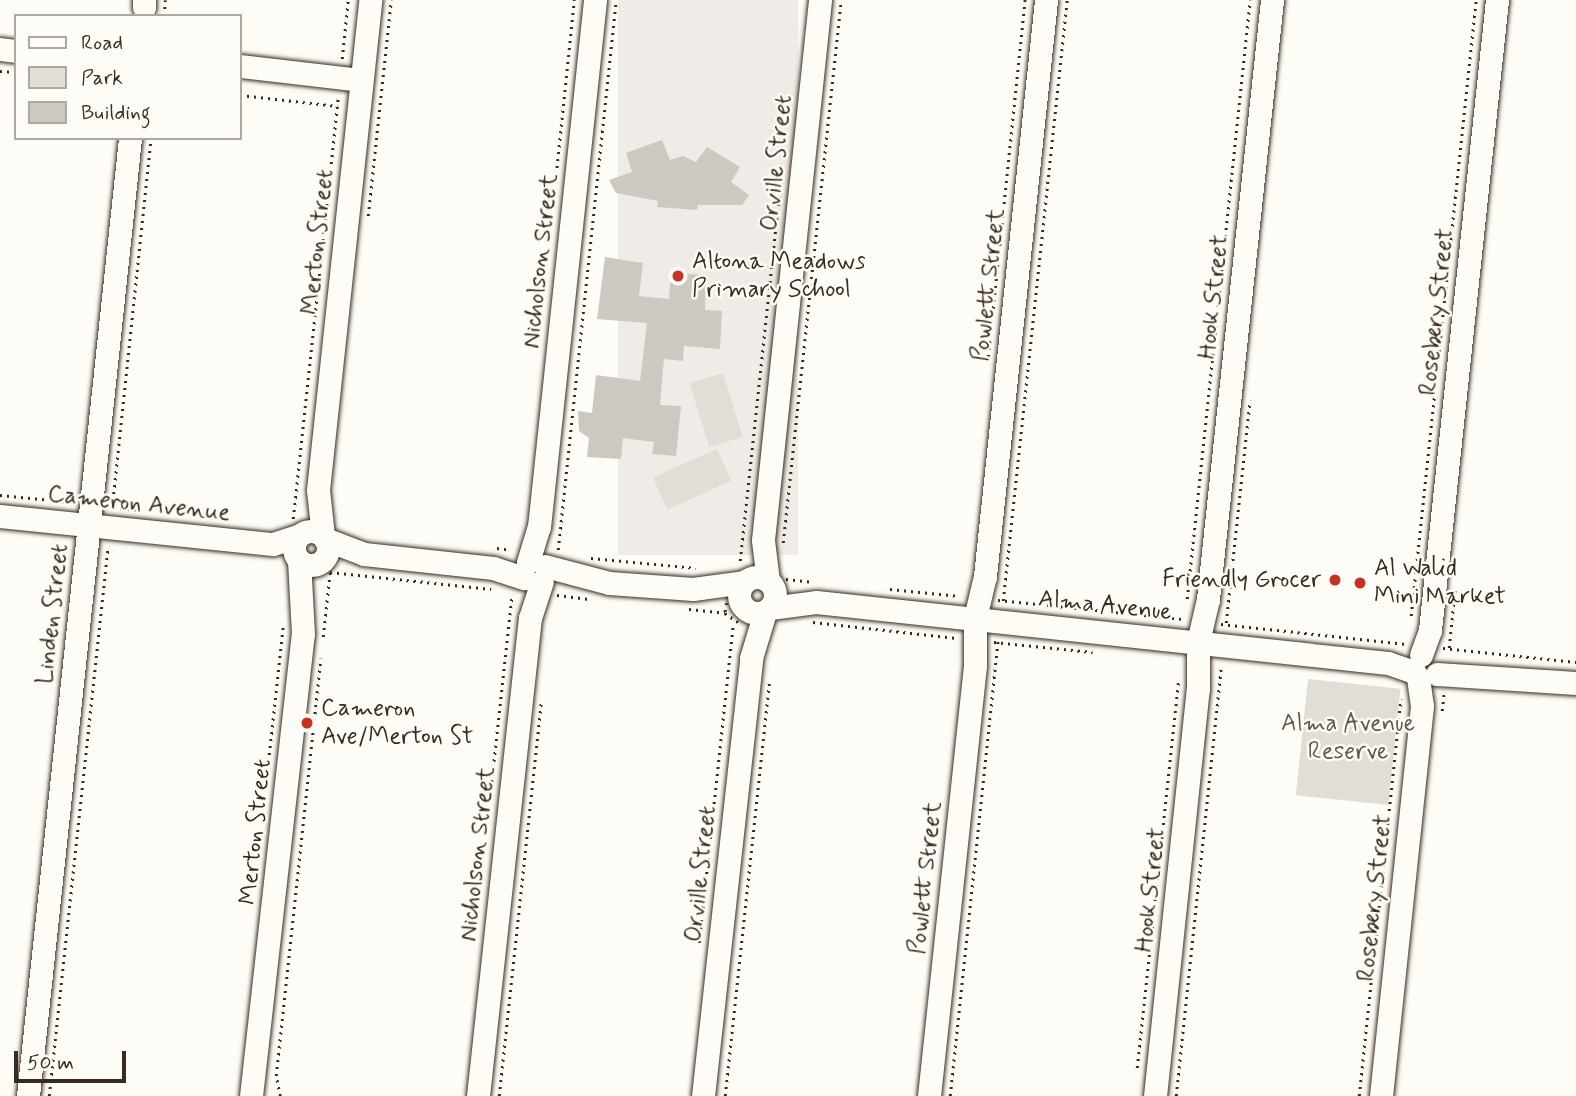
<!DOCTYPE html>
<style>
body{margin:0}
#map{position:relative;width:1576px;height:1096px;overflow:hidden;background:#fdfcf7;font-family:Mynerve,sans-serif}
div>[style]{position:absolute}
.built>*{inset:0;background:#efece7;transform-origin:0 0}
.green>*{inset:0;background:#e1ded7;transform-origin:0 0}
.building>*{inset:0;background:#cdc8c2}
.path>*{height:2.5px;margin-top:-1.25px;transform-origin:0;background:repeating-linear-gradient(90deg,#3b2a1e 0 2px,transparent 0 7px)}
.roads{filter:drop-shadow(0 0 2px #3b2a1e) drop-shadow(0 0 2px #3b2a1e)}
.minor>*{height:23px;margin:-11.5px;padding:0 11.5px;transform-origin:11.5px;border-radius:11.5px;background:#fdfcf7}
.minor>.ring{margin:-11.5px;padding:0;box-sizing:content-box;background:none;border:23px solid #fdfcf7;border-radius:50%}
.dots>*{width:19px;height:19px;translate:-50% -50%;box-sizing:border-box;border:4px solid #fdfcf7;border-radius:50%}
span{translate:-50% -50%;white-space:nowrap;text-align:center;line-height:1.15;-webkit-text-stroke:5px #fdfcf7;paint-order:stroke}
.street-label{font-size:24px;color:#3b2a1e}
.poi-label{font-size:24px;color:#3b2a1e}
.left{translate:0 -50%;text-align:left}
.right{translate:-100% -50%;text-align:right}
.park-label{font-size:24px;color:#64574c}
.legend{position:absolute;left:14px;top:14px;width:228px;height:126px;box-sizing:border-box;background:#fdfcf7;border:2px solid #afa8a0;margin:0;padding:9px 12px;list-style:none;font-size:21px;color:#3b2a1e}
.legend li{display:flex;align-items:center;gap:14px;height:35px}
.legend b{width:35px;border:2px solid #afa8a0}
.scale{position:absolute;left:14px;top:1051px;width:112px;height:32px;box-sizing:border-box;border:4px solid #3b2a1e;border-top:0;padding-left:9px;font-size:21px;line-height:24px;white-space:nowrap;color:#3b2a1e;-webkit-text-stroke:5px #fdfcf7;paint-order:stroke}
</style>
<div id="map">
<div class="built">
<div style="left:618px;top:0;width:180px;height:555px"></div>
</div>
<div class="green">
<div style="left:723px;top:373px;width:67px;height:35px;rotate:73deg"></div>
<div style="left:717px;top:449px;width:35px;height:70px;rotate:66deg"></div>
<div style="left:1308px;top:679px;width:93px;height:117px;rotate:6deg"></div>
</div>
<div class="building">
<div style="clip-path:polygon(662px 140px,670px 160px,683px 156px,696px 162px,707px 147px,740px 167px,731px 182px,749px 195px,742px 205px,698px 205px,697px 210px,657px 207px,658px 201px,616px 193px,609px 180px,632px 172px,626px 153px)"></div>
<div style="clip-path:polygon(605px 257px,643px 263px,639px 296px,669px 299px,671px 273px,706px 275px,705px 310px,722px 311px,720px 349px,684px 346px,683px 361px,664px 359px,660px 405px,681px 406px,676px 456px,652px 454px,654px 442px,623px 438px,621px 459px,587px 457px,589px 438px,579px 431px,578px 411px,592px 413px,596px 375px,640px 381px,647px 323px,597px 319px)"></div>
</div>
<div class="path">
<div style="left:164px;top:16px;width:16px;rotate:-86deg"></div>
<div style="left:342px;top:59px;width:59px;rotate:-84.2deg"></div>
<div style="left:0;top:71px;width:16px;rotate:4deg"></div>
<div style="left:240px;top:95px;width:98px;rotate:6.5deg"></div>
<div style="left:556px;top:175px;width:176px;rotate:-84.1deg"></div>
<div style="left:368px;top:216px;width:217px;rotate:-83.9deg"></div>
<div style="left:988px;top:357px;width:359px;rotate:-84.1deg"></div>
<div style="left:0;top:495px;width:72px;rotate:5.6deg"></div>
<div style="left:113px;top:507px;width:28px;rotate:6deg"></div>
<div style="left:112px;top:508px;width:372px;rotate:-84deg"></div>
<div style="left:293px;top:519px;width:424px;rotate:-83.9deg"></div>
<div style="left:783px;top:543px;width:546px;rotate:-83.9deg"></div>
<div style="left:497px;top:548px;width:14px;rotate:8deg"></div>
<div style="left:558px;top:550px;width:553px;rotate:-83.98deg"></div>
<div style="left:591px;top:558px;width:105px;rotate:5.4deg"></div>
<div style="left:740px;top:561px;width:375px;rotate:-83.9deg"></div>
<div style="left:786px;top:579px;width:28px;rotate:6deg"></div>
<div style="left:890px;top:589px;width:70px;rotate:5.7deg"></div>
<div style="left:557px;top:595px;width:32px;rotate:7deg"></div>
<div style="left:1187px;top:599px;width:602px;rotate:-84deg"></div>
<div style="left:998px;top:600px;width:186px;rotate:5.9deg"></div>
<div style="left:1003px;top:601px;width:604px;rotate:-83.92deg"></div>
<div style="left:727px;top:603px;width:10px;rotate:101deg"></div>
<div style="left:725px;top:613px;width:19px;rotate:35deg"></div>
<div style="left:689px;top:609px;width:36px;rotate:6deg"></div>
<div style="left:1411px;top:616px;width:619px;rotate:-83.98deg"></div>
<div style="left:813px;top:622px;width:144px;rotate:6.4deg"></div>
<div style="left:1226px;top:623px;width:224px;rotate:-83.9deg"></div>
<div style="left:1221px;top:624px;width:186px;rotate:6.2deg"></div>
<div style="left:323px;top:637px;width:65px;rotate:-83.9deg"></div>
<div style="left:330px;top:572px;width:162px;rotate:6deg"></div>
<div style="left:994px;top:642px;width:99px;rotate:5.8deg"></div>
<div style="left:1443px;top:648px;width:134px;rotate:6deg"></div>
<div style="left:1449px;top:648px;width:60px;rotate:-84.3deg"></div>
<div style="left:1442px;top:711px;width:18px;rotate:-84deg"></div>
<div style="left:269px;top:755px;width:130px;rotate:-83.8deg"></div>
<div style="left:490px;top:796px;width:203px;rotate:-83.8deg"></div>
<div style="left:699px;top:943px;width:322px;rotate:-83.9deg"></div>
<div style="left:1137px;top:1068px;width:388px;rotate:-83.9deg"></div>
<div style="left:49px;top:1096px;width:553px;rotate:-83.88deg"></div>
<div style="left:280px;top:1096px;width:20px;rotate:-101deg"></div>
<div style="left:276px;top:1076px;width:420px;rotate:-83.9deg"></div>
<div style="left:499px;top:1096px;width:395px;rotate:-83.9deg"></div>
<div style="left:725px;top:1096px;width:416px;rotate:-83.9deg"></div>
<div style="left:950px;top:1096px;width:457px;rotate:-84deg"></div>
<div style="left:1176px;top:1096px;width:433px;rotate:-84deg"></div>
<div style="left:1359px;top:1096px;width:399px;rotate:-84deg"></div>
</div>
<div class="roads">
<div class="minor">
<div style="left:144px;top:7px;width:7px;rotate:-90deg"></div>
<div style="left:0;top:49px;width:16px;rotate:7deg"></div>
<div style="left:240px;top:66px;width:122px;rotate:6.6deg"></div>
<div style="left:0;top:516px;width:274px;rotate:5.9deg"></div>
<div style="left:273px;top:544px;width:26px;rotate:-18deg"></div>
<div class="ring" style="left:294px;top:531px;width:11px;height:11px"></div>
<div style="left:323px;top:536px;width:46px;rotate:-96.2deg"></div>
<div style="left:318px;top:490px;width:493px;rotate:-83.9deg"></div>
<div style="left:325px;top:539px;width:42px;rotate:21deg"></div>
<div style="left:364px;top:554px;width:130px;rotate:6.2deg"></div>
<div style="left:493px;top:568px;width:33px;rotate:18deg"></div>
<div style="left:528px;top:562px;width:37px;rotate:-73deg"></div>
<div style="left:539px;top:527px;width:530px;rotate:-83.93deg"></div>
<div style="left:545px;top:566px;width:66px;rotate:14.9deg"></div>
<div style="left:609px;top:583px;width:84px;rotate:4.1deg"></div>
<div style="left:693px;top:589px;width:51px;rotate:-7.8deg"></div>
<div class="ring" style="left:739px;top:577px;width:13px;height:13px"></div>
<div style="left:768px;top:581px;width:41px;rotate:-97deg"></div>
<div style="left:763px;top:540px;width:543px;rotate:-83.97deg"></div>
<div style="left:770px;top:608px;width:46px;rotate:-7.4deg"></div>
<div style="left:816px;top:602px;width:575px;rotate:6.09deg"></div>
<div style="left:1388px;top:663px;width:28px;rotate:19deg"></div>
<div style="left:1421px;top:655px;width:27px;rotate:-70deg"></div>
<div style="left:1430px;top:630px;width:634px;rotate:-83.93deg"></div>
<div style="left:1437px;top:674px;width:139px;rotate:3.7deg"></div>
<div style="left:28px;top:1096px;width:963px;rotate:-83.92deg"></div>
<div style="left:251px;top:1096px;width:465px;rotate:-83.6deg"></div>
<div style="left:303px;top:634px;width:74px;rotate:-93.1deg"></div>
<div style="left:478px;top:1096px;width:481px;rotate:-83.8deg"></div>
<div style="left:530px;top:618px;width:38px;rotate:-72deg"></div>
<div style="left:703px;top:1096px;width:441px;rotate:-83.7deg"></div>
<div style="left:751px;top:658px;width:48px;rotate:-73.1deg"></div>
<div style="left:929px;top:1096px;width:433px;rotate:-83.9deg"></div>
<div style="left:975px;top:665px;width:47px;rotate:-90deg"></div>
<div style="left:975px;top:618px;width:43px;rotate:-76.6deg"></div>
<div style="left:985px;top:576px;width:579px;rotate:-83.95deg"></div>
<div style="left:1155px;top:1096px;width:409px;rotate:-84deg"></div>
<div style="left:1198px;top:689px;width:47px;rotate:-90deg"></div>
<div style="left:1198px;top:642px;width:44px;rotate:-76.9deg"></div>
<div style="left:1208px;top:599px;width:602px;rotate:-83.9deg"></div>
<div style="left:1381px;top:1096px;width:392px;rotate:-84deg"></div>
<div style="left:1422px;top:706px;width:29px;rotate:-98deg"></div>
</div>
</div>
<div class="dots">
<div style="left:678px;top:276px;background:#c8321e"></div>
<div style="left:1335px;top:580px;background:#c8321e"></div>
<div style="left:1360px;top:583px;background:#c8321e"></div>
<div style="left:307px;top:723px;background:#c8321e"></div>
</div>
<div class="street-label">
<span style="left:777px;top:163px;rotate:-84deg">Orville Street</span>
<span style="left:318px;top:242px;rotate:-84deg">Merton Street</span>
<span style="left:541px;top:261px;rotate:-84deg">Nicholson Street</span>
<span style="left:989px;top:285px;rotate:-84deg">Powlett Street</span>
<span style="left:1214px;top:297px;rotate:-84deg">Hook Street</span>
<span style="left:1437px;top:312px;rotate:-84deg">Rosebery Street</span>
<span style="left:139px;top:504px;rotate:6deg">Cameron Avenue</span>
<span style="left:1105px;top:606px;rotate:6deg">Alma Avenue</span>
<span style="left:53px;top:614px;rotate:-84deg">Linden Street</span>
<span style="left:256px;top:832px;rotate:-84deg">Merton Street</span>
<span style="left:478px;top:854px;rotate:-84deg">Nicholson Street</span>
<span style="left:701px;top:874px;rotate:-84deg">Orville Street</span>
<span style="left:926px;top:878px;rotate:-84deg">Powlett Street</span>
<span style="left:1151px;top:890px;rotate:-84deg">Hook Street</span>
<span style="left:1375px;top:898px;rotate:-84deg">Rosebery Street</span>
</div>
<div class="poi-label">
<span class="left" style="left:692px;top:276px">Altona Meadows<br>Primary School</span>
<span class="left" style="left:1374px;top:583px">Al Walid<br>Mini Market</span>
<span class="right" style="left:1321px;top:580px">Friendly Grocer</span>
<span class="left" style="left:321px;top:723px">Cameron<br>Ave/Merton St</span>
</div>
<div class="park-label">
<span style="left:1348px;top:738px">Alma Avenue<br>Reserve</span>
</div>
<ul class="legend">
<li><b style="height:9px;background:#fdfcf7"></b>Road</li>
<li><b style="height:19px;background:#e1ded7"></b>Park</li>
<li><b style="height:19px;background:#cdc8c2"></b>Building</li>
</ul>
<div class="scale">50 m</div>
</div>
